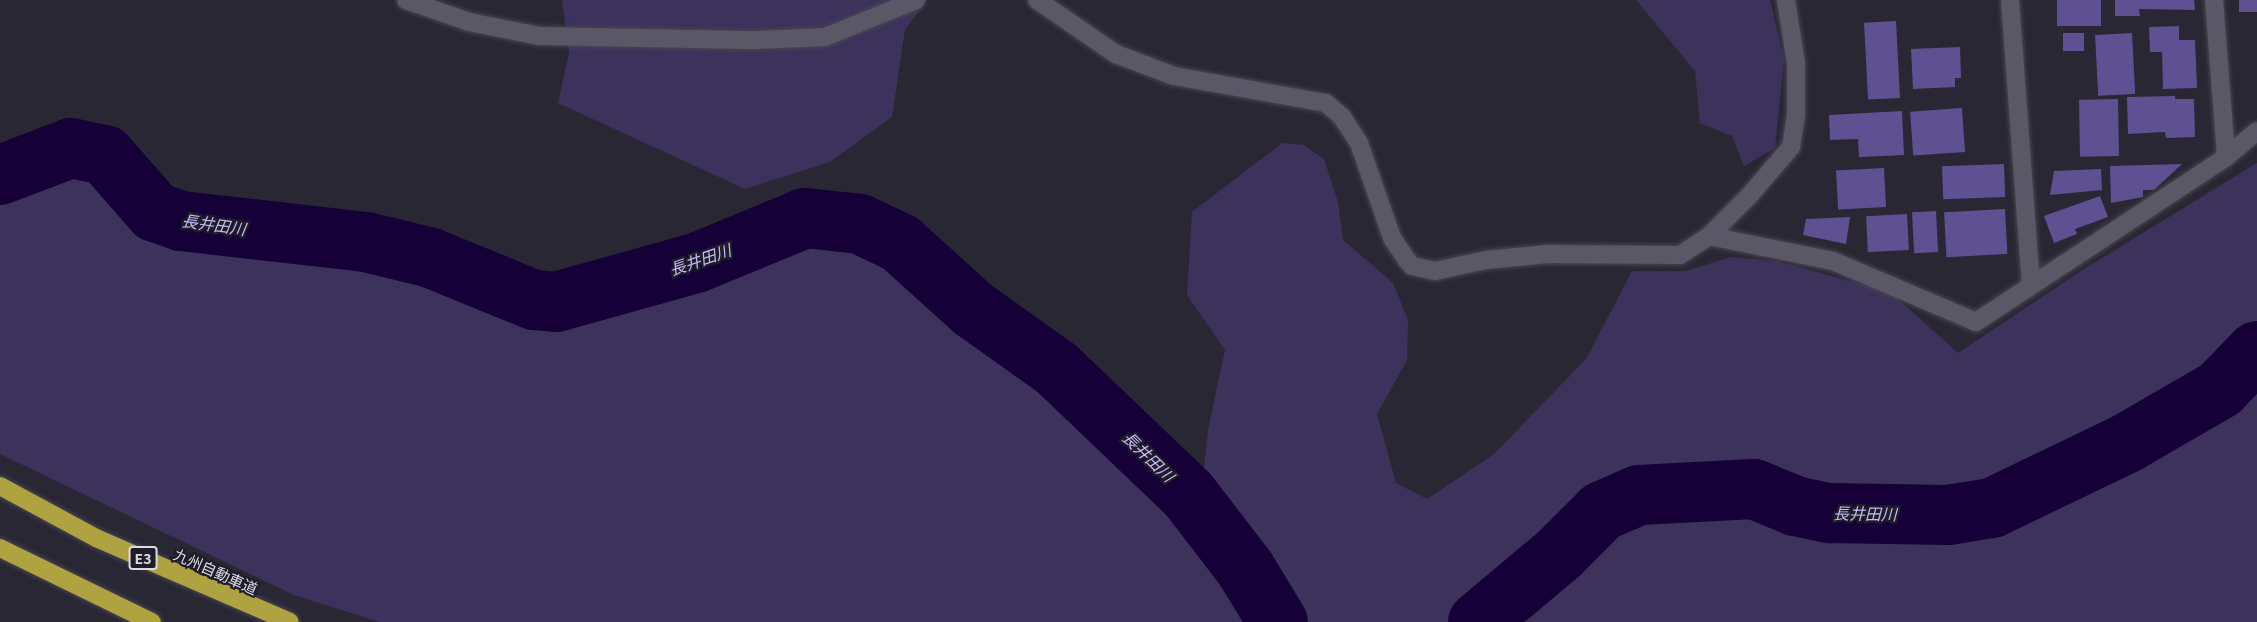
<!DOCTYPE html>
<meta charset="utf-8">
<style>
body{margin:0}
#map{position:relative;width:2257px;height:622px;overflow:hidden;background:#292734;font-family:Georgia,"Noto Sans JP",serif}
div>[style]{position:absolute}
.green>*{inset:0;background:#3c325c}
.river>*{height:60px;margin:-30px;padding:0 30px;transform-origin:30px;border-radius:30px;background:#150037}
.building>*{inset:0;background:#5f5092;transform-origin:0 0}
.roads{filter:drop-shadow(0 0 2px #474550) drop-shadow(0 0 2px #474550)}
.street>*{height:18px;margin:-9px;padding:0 9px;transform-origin:9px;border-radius:9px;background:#5a5766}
.highway>*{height:18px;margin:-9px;padding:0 9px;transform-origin:9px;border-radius:9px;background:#aea340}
span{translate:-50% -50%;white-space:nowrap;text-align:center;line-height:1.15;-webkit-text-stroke:4.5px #201d2a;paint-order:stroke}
.shield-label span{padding:2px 4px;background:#201d2a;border:2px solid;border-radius:4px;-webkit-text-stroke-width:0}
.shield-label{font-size:14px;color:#dddce5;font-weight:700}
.street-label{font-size:15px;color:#dddce5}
.water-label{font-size:16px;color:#c6bbf5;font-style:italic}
</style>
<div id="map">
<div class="green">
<div style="clip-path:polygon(562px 0,927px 0,905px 30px,892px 117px,830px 162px,745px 189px,558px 103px,569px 53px)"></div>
<div style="clip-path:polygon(1636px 0,1770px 0,1784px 59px,1775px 148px,1744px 166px,1732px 136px,1700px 123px,1695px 71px)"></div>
<div style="clip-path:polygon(1282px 143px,1304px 145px,1324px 159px,1338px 202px,1343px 240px,1393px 283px,1408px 320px,1407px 360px,1377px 414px,1396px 483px,1427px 499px,1494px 454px,1586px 359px,1632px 271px,1686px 271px,1731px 257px,1776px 261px,1890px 292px,1958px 353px,2079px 272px,2257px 163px,2257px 622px,380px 622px,294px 595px,0 454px,0 186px,50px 161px,77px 158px,101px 166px,141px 217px,179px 232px,328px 249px,412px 265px,518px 310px,564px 310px,715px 266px,769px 238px,843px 233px,882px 252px,951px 302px,1054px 401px,1198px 526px,1208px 430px,1225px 350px,1187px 295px,1192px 212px)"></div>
</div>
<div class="river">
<div style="left:0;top:175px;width:76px;rotate:-20.8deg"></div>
<div style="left:71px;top:148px;width:35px;rotate:12deg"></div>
<div style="left:105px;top:155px;width:76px;rotate:48.7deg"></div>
<div style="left:155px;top:212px;width:28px;rotate:19deg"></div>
<div style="left:181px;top:221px;width:186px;rotate:6.5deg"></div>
<div style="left:366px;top:242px;width:67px;rotate:13.8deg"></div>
<div style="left:431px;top:258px;width:111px;rotate:22.2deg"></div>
<div style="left:534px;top:300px;width:22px;rotate:5deg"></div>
<div style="left:556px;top:302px;width:145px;rotate:-15.6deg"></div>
<div style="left:696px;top:263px;width:118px;rotate:-22.4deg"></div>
<div style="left:805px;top:218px;width:55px;rotate:6.2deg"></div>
<div style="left:860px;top:224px;width:44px;rotate:25.4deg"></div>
<div style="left:900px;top:243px;width:98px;rotate:42.1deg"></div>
<div style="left:973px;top:309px;width:103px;rotate:35.5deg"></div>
<div style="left:1057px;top:369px;width:181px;rotate:43.7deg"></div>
<div style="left:1188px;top:494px;width:93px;rotate:52.4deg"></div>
<div style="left:1245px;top:568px;width:63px;rotate:58.6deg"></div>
<div style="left:1478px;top:622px;width:106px;rotate:-40deg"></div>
<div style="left:1559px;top:554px;width:61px;rotate:-45deg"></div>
<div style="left:1602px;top:511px;width:40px;rotate:-23.4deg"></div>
<div style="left:1639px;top:495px;width:115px;rotate:-3deg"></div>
<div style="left:1754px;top:489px;width:44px;rotate:22.5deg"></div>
<div style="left:1795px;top:506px;width:35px;rotate:12deg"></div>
<div style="left:1829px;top:513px;width:119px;rotate:1deg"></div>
<div style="left:1948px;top:515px;width:45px;rotate:-9deg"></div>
<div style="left:1992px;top:508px;width:150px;rotate:-25.7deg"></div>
<div style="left:2127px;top:443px;width:108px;rotate:-30.1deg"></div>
<div style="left:2220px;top:389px;width:53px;rotate:-45.8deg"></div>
</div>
<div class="building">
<div style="left:2057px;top:0;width:44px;height:26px"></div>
<div style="clip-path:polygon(2115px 0,2194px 0,2195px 10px,2139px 9px,2140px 16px,2115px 16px)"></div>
<div style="left:2239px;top:0;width:18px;height:12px"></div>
<div style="left:1896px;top:21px;width:77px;height:32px;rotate:87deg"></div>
<div style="clip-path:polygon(2179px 26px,2179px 40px,2195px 40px,2197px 88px,2163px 89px,2162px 52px,2150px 52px,2149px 27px)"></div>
<div style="left:2063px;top:33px;width:21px;height:18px"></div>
<div style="left:2132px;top:33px;width:61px;height:37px;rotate:87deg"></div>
<div style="clip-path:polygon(1960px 47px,1961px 78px,1955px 78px,1955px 87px,1913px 89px,1911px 49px)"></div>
<div style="clip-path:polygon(2175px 96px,2175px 99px,2194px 99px,2195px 137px,2166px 138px,2165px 132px,2128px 134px,2127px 97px)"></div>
<div style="left:2118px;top:99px;width:57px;height:39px;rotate:89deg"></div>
<div style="left:1962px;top:108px;width:44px;height:52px;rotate:86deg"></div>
<div style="clip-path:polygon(1902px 111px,1904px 155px,1859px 157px,1858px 139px,1830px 140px,1829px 115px)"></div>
<div style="left:2004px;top:164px;width:33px;height:62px;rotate:88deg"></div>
<div style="clip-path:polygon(2182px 164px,2154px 190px,2143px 190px,2143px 197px,2111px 203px,2110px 166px)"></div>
<div style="left:1884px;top:168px;width:39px;height:48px;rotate:87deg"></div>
<div style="clip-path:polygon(2101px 169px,2102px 190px,2050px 195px,2054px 171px)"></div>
<div style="clip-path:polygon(2100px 196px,2108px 217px,2075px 229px,2077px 234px,2054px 243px,2044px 216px)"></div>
<div style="left:2005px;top:209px;width:45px;height:61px;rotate:87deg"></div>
<div style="left:1936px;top:211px;width:41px;height:24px;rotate:87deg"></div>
<div style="left:1907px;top:214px;width:36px;height:41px;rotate:87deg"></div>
<div style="clip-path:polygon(1850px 217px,1846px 244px,1803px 235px,1806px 219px)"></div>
</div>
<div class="roads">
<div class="street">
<div style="left:406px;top:0;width:67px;rotate:19.2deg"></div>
<div style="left:469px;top:22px;width:71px;rotate:11.3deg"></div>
<div style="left:539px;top:36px;width:218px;rotate:1.1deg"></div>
<div style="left:757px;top:40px;width:68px;rotate:-2.5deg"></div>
<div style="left:825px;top:37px;width:98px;rotate:-22.1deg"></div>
<div style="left:1037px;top:0;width:96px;rotate:34.4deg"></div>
<div style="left:1116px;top:54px;width:62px;rotate:20.8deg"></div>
<div style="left:1174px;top:76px;width:154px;rotate:10.1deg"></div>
<div style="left:1326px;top:103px;width:21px;rotate:41deg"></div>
<div style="left:1342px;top:117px;width:31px;rotate:57deg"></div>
<div style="left:1359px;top:143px;width:101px;rotate:70.8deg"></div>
<div style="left:1392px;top:238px;width:25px;rotate:56deg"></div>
<div style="left:1406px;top:259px;width:9px;rotate:49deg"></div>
<div style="left:1412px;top:266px;width:24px;rotate:12deg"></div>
<div style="left:1435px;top:271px;width:52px;rotate:-12.2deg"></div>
<div style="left:1486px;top:260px;width:62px;rotate:-5.5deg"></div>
<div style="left:1548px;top:254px;width:132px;rotate:0.4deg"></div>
<div style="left:1680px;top:255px;width:35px;rotate:-33deg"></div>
<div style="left:1709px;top:236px;width:57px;rotate:-45deg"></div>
<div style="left:1749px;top:196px;width:65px;rotate:-49.4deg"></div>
<div style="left:1791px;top:147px;width:33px;rotate:-81deg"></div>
<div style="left:1796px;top:114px;width:51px;rotate:-90deg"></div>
<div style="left:1796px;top:63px;width:64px;rotate:-99deg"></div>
<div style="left:2010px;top:0;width:285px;rotate:85.8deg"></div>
<div style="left:2214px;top:0;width:157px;rotate:85.6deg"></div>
<div style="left:1709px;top:236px;width:126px;rotate:11.4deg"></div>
<div style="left:1833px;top:261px;width:155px;rotate:23.1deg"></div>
<div style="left:1976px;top:322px;width:300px;rotate:-33.4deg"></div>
<div style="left:2226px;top:157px;width:40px;rotate:-40deg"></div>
</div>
<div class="highway">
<div style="left:0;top:486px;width:109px;rotate:28.4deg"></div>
<div style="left:96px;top:538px;width:211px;rotate:23.4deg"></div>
<div style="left:0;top:548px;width:169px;rotate:26deg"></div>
</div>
</div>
<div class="shield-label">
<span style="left:143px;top:558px">E3</span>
</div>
<div class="street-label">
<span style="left:216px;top:571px;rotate:24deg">九州自動車道</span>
</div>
<div class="water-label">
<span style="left:214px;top:224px;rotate:8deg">長井田川</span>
<span style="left:700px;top:259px;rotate:-19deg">長井田川</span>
<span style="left:1149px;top:456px;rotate:44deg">長井田川</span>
<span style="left:1865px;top:513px;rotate:1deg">長井田川</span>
</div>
</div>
